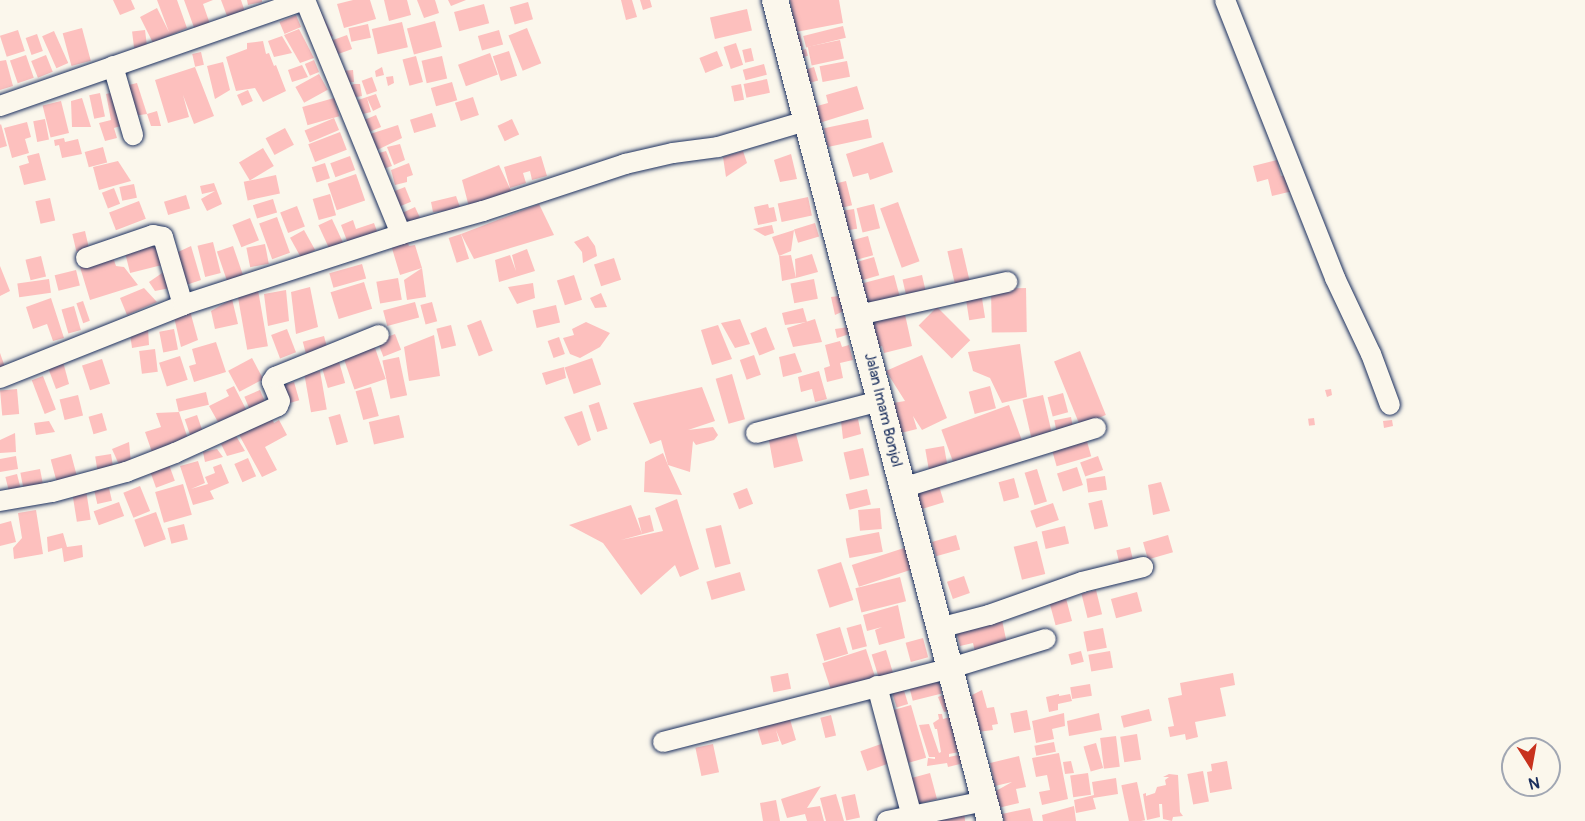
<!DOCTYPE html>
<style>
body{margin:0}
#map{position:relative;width:1585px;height:821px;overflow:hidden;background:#fbf7ec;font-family:Pangolin,sans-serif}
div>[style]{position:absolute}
.building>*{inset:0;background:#fdc0be;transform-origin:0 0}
.roads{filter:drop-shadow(0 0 2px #1b2f5e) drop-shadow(0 0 2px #1b2f5e)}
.minor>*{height:20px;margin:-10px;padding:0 10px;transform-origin:10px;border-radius:10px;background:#fbf7ec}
.major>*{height:26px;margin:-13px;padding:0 13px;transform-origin:13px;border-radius:13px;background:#fbf7ec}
span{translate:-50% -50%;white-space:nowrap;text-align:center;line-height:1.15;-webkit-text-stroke:4.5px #fbf7ec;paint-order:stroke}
.street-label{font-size:15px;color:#1b2f5e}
.north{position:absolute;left:1501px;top:737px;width:60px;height:60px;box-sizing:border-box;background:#fbf7ec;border:2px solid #a1a7b3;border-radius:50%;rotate:169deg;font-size:16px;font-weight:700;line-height:24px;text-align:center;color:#1b2f5e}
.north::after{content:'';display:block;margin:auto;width:21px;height:27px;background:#c8321e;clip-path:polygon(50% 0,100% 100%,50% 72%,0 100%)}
</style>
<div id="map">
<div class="building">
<div style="clip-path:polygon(113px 0,131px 0,135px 9px,120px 15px)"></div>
<div style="clip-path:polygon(157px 0,177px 0,187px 28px,153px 43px,140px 17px,157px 8px,169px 32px)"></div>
<div style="clip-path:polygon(184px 0,213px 0,203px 4px,211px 27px,196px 33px)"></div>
<div style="clip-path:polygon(221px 0,241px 0,247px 18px,230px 24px)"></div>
<div style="clip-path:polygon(247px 0,262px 0,262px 2px,248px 5px)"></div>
<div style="clip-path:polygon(353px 0,370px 0,376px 19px,344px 28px,337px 4px)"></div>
<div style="clip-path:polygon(384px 0,407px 0,411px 15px,389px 21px)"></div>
<div style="clip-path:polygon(417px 0,435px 0,439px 13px,424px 18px)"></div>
<div style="clip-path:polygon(448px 0,466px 0,451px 6px)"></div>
<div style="clip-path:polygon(621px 0,632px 0,637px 17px,626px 20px)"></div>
<div style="clip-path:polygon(640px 0,650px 0,652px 7px,643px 10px)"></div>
<div style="clip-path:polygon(790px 0,839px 0,843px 23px,796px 32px)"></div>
<div style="left:528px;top:2px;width:18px;height:19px;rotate:74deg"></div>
<div style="left:484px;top:4px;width:20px;height:31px;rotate:75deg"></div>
<div style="left:747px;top:9px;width:22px;height:38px;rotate:77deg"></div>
<div style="clip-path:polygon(321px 12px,333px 36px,322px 41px,312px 17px)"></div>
<div style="left:296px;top:15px;width:13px;height:18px;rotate:67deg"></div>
<div style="left:435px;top:21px;width:27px;height:29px;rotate:75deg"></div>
<div style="left:402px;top:22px;width:26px;height:31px;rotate:77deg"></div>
<div style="left:368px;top:24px;width:14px;height:20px;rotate:78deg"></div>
<div style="left:843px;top:26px;width:12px;height:41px;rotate:76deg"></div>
<div style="left:82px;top:28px;width:34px;height:20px;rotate:75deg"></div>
<div style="left:527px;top:28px;width:38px;height:20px;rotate:68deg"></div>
<div style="clip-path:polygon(299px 29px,314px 58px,300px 63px,284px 35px)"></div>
<div style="left:18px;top:30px;width:22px;height:19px;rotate:72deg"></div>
<div style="left:145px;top:30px;width:17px;height:13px;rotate:83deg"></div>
<div style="left:499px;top:30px;width:15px;height:22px;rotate:74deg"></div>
<div style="left:54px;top:31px;width:35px;height:13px;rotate:66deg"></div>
<div style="clip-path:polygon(800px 33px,803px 47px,791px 50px,789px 35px)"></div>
<div style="left:37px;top:34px;width:18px;height:12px;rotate:71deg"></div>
<div style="left:347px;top:35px;width:15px;height:22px;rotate:70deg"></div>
<div style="clip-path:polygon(282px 36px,292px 53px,274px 57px,268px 41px)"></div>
<div style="left:840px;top:40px;width:19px;height:33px;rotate:78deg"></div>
<div style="clip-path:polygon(263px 41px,266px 54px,269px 53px,274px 66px,276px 65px,286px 91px,263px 102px,255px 88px,236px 91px,226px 57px,247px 49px,247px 43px)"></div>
<div style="left:736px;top:43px;width:23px;height:13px;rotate:72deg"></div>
<div style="left:751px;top:48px;width:13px;height:9px;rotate:77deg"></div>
<div style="left:806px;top:49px;width:7px;height:12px;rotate:74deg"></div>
<div style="left:509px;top:51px;width:26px;height:17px;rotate:72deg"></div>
<div style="left:717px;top:51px;width:16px;height:19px;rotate:68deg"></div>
<div style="left:201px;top:52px;width:13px;height:9px;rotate:77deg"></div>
<div style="left:490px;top:53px;width:23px;height:34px;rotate:70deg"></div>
<div style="left:26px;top:55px;width:24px;height:17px;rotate:71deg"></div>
<div style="left:46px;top:55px;width:18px;height:16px;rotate:68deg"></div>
<div style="left:416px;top:56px;width:27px;height:14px;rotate:75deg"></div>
<div style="left:442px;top:56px;width:23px;height:21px;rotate:77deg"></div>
<div style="clip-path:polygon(6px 60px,13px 86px,0 90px,0 61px)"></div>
<div style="left:314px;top:60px;width:13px;height:10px;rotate:67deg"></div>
<div style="left:847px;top:61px;width:16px;height:28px;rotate:79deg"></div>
<div style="clip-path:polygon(223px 62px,230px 90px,215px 99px,207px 66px)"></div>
<div style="left:764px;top:64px;width:11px;height:22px;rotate:75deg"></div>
<div style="clip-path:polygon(302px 65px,308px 77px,292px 82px,288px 70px)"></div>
<div style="clip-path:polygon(195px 67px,214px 116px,194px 124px,183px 95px,189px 117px,168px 123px,155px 80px)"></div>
<div style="clip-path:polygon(382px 67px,384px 75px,376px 77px,375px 71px)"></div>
<div style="left:814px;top:67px;width:14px;height:15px;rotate:73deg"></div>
<div style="left:353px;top:70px;width:12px;height:9px;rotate:85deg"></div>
<div style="left:319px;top:74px;width:18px;height:27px;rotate:61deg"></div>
<div style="clip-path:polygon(393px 76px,394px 83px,388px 86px,386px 77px)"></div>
<div style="left:372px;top:77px;width:15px;height:11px;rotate:70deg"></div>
<div style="left:767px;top:79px;width:14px;height:24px;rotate:78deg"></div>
<div style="left:452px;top:82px;width:19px;height:22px;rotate:74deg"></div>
<div style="clip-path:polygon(137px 83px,147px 114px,133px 116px,125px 86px)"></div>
<div style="clip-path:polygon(354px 84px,360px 84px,362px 96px,352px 98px,350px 86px)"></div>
<div style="left:741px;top:84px;width:16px;height:10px;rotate:79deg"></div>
<div style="clip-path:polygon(857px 86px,864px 109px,816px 124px,810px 108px,828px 103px,826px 95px)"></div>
<div style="left:248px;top:90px;width:12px;height:12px;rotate:66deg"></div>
<div style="clip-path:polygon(118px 91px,127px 124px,114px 128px,117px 138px,105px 141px,99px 123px,111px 120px,106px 94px)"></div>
<div style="left:100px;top:93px;width:24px;height:11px;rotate:78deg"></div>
<div style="clip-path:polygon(376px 94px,381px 107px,373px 111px,367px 98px,371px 112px,363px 114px,358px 100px)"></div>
<div style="left:473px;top:97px;width:19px;height:19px;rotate:72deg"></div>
<div style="clip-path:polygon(82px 98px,91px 127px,72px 127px,71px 101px)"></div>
<div style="left:334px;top:98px;width:19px;height:33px;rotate:74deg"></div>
<div style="left:61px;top:101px;width:33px;height:19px;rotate:76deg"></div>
<div style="clip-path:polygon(157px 111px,161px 126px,151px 126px,147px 114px)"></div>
<div style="left:432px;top:113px;width:14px;height:23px;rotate:73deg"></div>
<div style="left:376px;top:115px;width:13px;height:18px;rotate:67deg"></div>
<div style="left:334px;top:118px;width:13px;height:32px;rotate:67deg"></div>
<div style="left:45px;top:119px;width:21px;height:12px;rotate:79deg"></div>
<div style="left:512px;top:119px;width:17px;height:16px;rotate:65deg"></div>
<div style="left:868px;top:119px;width:19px;height:45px;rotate:78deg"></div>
<div style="clip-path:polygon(27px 122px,31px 137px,25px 139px,29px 153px,12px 158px,4px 128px)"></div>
<div style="clip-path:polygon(1px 124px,7px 146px,0 148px,0 125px)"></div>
<div style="clip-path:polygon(398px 125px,402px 138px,373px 152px,367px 135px)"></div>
<div style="left:285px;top:128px;width:19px;height:22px;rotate:62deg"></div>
<div style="left:340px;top:132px;width:19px;height:34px;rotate:69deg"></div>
<div style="clip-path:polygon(64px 138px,65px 142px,78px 139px,82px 154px,62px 158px,59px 145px,55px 146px,54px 140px)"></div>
<div style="clip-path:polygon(883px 142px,893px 172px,870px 180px,868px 173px,853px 177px,846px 154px)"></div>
<div style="clip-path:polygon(400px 144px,405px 160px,394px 165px,387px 147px)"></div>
<div style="left:103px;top:147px;width:16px;height:19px;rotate:75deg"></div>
<div style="left:263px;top:148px;width:21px;height:28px;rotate:59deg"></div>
<div style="clip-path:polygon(386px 151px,392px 166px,383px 169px,379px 153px)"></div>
<div style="clip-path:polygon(743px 151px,747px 163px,726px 177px,723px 157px)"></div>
<div style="clip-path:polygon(39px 153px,46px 180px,24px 185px,19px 166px,29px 163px,27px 156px)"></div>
<div style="clip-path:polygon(791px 154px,797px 179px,780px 182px,774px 160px)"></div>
<div style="left:350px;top:156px;width:15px;height:21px;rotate:70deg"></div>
<div style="clip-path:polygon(541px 156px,547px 176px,532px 180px,530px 171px,523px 173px,526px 183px,510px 188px,504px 167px)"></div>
<div style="clip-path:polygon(1277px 160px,1281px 176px,1293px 173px,1297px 190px,1272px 196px,1268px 179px,1257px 182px,1253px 166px)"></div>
<div style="clip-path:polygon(118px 161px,131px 181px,99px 190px,93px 167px)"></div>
<div style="left:325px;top:163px;width:16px;height:14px;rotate:72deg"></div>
<div style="clip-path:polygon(409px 163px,413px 175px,407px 177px,407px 182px,395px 185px,391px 170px)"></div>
<div style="clip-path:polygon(499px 165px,513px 195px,469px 207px,462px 180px)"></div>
<div style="left:356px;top:174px;width:28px;height:30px;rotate:71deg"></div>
<div style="left:276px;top:175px;width:19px;height:33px;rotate:78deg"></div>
<div style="left:846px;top:181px;width:25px;height:19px;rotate:76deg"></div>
<div style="clip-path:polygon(214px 183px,222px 204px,207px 211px,201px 199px,215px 191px,202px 194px,200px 186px)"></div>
<div style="left:134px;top:184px;width:14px;height:15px;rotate:78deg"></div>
<div style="left:405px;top:187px;width:16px;height:17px;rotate:68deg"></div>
<div style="left:114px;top:188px;width:17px;height:13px;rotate:69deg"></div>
<div style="left:330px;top:194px;width:22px;height:18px;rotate:74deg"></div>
<div style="left:186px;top:195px;width:14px;height:23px;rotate:73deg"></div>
<div style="clip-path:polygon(456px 196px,461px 210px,433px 212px,431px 202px)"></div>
<div style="left:808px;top:197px;width:19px;height:31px;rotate:78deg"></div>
<div style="left:50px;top:198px;width:23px;height:15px;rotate:77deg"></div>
<div style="left:273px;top:199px;width:14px;height:21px;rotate:73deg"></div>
<div style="left:139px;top:201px;width:19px;height:32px;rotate:69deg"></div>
<div style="left:898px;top:202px;width:63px;height:19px;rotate:70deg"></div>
<div style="clip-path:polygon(539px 204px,554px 235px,474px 259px,461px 234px)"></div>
<div style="clip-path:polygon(768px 204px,769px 208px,774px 207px,777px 221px,758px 225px,754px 207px)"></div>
<div style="left:874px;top:204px;width:25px;height:18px;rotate:76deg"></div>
<div style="left:297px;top:206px;width:22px;height:18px;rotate:69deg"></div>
<div style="left:415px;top:207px;width:14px;height:17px;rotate:65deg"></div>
<div style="left:854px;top:209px;width:20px;height:18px;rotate:81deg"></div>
<div style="left:277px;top:217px;width:38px;height:19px;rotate:70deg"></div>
<div style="left:250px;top:218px;width:24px;height:19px;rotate:68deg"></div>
<div style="left:332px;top:219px;width:26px;height:15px;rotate:65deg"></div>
<div style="clip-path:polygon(353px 220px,356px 229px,374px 223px,378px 234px,349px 246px,341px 225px)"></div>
<div style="left:815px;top:223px;width:14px;height:22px;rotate:73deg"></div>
<div style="clip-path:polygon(772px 225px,774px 233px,765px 236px,753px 229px)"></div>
<div style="left:304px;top:230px;width:23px;height:16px;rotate:61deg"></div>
<div style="clip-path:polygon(794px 230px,791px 251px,779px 256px,791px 255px,796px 278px,782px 281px,779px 256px,772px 237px)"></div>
<div style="left:85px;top:231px;width:18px;height:13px;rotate:77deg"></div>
<div style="left:461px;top:234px;width:26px;height:13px;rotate:72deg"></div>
<div style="clip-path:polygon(588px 236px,595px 246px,597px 256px,583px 263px,582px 252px,574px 242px)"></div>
<div style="left:868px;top:236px;width:20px;height:25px;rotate:75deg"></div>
<div style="left:159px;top:240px;width:25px;height:36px;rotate:76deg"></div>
<div style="clip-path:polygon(407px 240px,409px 246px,415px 245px,422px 268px,400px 275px,391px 245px)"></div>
<div style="left:213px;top:242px;width:32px;height:16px;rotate:76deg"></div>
<div style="left:265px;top:244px;width:20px;height:19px;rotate:79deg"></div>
<div style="clip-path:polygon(191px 246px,201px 280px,186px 285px,178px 252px)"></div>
<div style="left:233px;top:246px;width:31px;height:17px;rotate:71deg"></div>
<div style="left:962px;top:248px;width:35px;height:15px;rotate:77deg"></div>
<div style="clip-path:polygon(527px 249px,535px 271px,499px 282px,495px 260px,510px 255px,516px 271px,512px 255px)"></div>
<div style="clip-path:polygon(812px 254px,818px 272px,796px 278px,795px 259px)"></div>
<div style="left:41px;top:256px;width:21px;height:16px;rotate:76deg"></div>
<div style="clip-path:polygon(113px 257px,116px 266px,124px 267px,138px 285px,90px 300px,80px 267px)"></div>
<div style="left:874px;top:257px;width:19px;height:25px;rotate:74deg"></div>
<div style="left:614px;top:258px;width:23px;height:21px;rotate:72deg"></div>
<div style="left:362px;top:264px;width:15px;height:34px;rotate:74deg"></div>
<div style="clip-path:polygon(0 266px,10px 291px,0 296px)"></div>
<div style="clip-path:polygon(422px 268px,426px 297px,407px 300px,404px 280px)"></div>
<div style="left:76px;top:270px;width:16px;height:22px;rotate:76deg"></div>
<div style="clip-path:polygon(165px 271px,175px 287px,155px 291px,149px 282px)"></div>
<div style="left:574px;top:275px;width:26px;height:18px;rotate:72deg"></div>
<div style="left:894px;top:275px;width:28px;height:40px;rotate:75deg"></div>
<div style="left:922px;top:275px;width:22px;height:20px;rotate:77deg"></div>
<div style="left:398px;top:278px;width:22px;height:22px;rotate:80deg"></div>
<div style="left:49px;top:279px;width:14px;height:32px;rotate:82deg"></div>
<div style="left:814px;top:279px;width:20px;height:24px;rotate:79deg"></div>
<div style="left:364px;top:282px;width:28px;height:35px;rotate:73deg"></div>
<div style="clip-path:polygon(533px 283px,535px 298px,517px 304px,508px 287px)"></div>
<div style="clip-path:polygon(310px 287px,318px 327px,296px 334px,291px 292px)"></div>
<div style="clip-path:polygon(144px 288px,157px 302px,127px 315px,120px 298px)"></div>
<div style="left:1026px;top:288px;width:44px;height:35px;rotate:89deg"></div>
<div style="left:258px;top:290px;width:57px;height:21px;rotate:80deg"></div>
<div style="clip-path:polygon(286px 290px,289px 321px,268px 326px,264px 294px)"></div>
<div style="left:981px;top:292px;width:26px;height:16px;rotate:81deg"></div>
<div style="clip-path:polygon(601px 293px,607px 307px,595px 308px,590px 298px)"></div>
<div style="clip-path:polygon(846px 295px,848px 309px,835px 315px,831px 297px)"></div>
<div style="clip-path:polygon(51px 298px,64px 338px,53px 341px,47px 324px,33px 329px,26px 307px)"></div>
<div style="clip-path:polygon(232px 299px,238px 324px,215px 329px,211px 311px)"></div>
<div style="left:83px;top:301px;width:21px;height:7px;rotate:71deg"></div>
<div style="left:415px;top:302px;width:16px;height:33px;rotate:75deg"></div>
<div style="left:432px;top:302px;width:20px;height:12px;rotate:75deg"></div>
<div style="left:556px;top:305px;width:18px;height:24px;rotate:77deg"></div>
<div style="left:74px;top:306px;width:25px;height:13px;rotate:74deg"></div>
<div style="left:937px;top:307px;width:47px;height:26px;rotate:45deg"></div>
<div style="clip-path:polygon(803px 308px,807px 322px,785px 325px,782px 313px)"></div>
<div style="clip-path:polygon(904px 310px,912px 346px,884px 353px,882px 346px,875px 348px,861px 319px)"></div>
<div style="clip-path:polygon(190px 311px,198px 340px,181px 347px,174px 317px)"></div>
<div style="clip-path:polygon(740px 319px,750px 344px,735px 348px,721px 323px)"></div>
<div style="clip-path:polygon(815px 319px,822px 342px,793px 347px,787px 328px)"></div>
<div style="left:481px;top:320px;width:33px;height:15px;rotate:69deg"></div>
<div style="clip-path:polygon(586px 322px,610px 333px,600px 347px,580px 358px,570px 354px,563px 338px,574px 335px,572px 329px)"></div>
<div style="left:451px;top:325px;width:21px;height:15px;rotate:76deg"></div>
<div style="clip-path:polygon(718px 325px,732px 359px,712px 365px,701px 330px)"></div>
<div style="clip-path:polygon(855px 326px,856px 332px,837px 338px,835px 329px)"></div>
<div style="left:766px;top:327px;width:24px;height:17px;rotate:68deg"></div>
<div style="clip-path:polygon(148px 329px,149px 345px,132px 348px,130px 333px)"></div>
<div style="left:174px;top:329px;width:21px;height:15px;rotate:79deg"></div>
<div style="left:287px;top:329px;width:25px;height:17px;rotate:69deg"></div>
<div style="left:395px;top:334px;width:17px;height:19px;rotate:69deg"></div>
<div style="clip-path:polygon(434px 335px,440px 376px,409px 381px,404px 347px)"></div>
<div style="left:324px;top:336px;width:16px;height:22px;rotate:75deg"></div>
<div style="left:559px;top:337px;width:18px;height:12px;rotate:71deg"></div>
<div style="clip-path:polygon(840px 341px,842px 347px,849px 345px,853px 360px,840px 363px,843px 378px,827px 382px,824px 368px,830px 366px,825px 345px)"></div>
<div style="clip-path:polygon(216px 342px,226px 372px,194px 382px,189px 366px,196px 364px,192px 349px)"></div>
<div style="left:373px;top:342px;width:39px;height:33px;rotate:71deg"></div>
<div style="clip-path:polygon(1020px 344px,1027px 397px,1002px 403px,990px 378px,973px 371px,968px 352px)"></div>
<div style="left:155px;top:349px;width:23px;height:16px;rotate:83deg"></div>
<div style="left:1080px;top:351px;width:69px;height:28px;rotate:68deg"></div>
<div style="clip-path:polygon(0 353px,6px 370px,0 373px)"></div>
<div style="clip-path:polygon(795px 353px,802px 372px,783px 377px,779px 357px)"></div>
<div style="left:754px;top:355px;width:21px;height:15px;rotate:71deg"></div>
<div style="clip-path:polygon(922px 355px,947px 418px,922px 430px,913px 416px,917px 429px,901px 433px,893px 403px,905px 401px,886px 371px)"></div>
<div style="left:180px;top:356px;width:25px;height:22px;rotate:72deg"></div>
<div style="left:399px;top:357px;width:39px;height:17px;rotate:78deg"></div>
<div style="clip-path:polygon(62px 358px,69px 384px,56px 389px,47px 365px)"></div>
<div style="left:252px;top:358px;width:24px;height:27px;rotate:62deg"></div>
<div style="left:338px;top:358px;width:26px;height:18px;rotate:74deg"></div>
<div style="left:592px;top:358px;width:28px;height:29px;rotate:71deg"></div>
<div style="left:102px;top:359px;width:26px;height:21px;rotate:72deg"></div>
<div style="clip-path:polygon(564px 367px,566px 378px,546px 385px,542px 373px)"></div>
<div style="left:320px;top:371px;width:39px;height:16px;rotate:80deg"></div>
<div style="clip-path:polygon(819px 371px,827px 399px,815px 402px,812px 389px,801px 392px,798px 377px)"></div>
<div style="left:732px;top:374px;width:47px;height:17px;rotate:74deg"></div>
<div style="left:43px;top:376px;width:36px;height:12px;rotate:69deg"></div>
<div style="left:294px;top:382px;width:19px;height:17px;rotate:74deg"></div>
<div style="clip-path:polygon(234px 386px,249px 415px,228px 426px,224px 419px,218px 422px,209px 406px,229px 396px,226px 390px)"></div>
<div style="left:990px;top:386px;width:23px;height:22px;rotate:75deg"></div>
<div style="left:371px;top:387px;width:30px;height:16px;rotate:75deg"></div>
<div style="clip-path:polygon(702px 387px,715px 421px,688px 430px,713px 427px,718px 435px,714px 440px,696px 445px,693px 441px,690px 472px,668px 465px,661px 440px,650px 444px,633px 403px)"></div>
<div style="left:17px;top:389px;width:25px;height:17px;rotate:85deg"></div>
<div style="clip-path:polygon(1331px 389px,1332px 395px,1327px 397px,1325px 390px)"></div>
<div style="left:260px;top:390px;width:21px;height:17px;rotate:67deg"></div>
<div style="left:206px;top:392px;width:13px;height:31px;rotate:77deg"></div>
<div style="left:1063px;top:393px;width:20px;height:16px;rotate:75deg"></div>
<div style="left:78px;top:395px;width:21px;height:19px;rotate:76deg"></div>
<div style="left:1043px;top:395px;width:46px;height:21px;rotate:77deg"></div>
<div style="left:599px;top:402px;width:28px;height:11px;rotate:72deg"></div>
<div style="left:1009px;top:405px;width:45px;height:72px;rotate:70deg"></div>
<div style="clip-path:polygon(582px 411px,591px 440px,578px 446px,564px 417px)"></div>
<div style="clip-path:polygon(179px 412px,189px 442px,153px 455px,145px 432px,161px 427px,156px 413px)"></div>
<div style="clip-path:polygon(269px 412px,274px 423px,279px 420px,287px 435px,265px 447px,277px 470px,262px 477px,237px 431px)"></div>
<div style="left:102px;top:413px;width:18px;height:14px;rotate:74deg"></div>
<div style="left:340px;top:414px;width:29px;height:12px;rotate:74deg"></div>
<div style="left:197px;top:415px;width:21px;height:13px;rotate:71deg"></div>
<div style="left:399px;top:415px;width:23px;height:31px;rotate:77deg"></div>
<div style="left:1071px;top:417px;width:15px;height:17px;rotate:79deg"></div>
<div style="left:1314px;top:418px;width:7px;height:6px;rotate:82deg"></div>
<div style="clip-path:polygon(858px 419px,861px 434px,843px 439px,841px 421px)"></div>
<div style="clip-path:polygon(1392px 420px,1393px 426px,1384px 428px,1383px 421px)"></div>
<div style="clip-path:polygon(49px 421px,55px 432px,36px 435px,34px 423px)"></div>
<div style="clip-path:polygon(794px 426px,803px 461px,774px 468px,768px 435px)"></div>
<div style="clip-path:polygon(15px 433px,16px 452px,0 453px,0 440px)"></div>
<div style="clip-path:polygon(236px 436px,245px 451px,227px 456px,221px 444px)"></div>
<div style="left:1086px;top:438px;width:19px;height:36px;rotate:74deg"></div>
<div style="clip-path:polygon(129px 442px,131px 463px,120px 467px,112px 449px)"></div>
<div style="left:944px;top:446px;width:23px;height:19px;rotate:80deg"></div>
<div style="left:863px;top:448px;width:28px;height:20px;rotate:77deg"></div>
<div style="clip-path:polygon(217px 449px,223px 457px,205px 462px,203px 452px)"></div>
<div style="clip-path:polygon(663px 453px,668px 465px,682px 495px,644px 492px,645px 462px)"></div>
<div style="left:71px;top:454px;width:23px;height:21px;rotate:75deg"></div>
<div style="left:111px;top:454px;width:19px;height:16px;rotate:81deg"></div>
<div style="clip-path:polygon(16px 456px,18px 469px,0 472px,0 459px)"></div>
<div style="left:1098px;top:456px;width:15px;height:19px;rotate:70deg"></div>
<div style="left:248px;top:458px;width:20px;height:15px;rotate:66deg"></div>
<div style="clip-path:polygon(198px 461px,205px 483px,191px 489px,208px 484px,205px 477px,215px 473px,213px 467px,221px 464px,229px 483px,210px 491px,214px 499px,193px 505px,180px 466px)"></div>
<div style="left:168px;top:462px;width:20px;height:20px;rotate:70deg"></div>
<div style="left:1077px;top:467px;width:19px;height:21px;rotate:72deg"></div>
<div style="left:40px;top:469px;width:20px;height:20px;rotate:79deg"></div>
<div style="left:1037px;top:469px;width:34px;height:13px;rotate:73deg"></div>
<div style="left:17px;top:474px;width:16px;height:12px;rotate:76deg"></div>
<div style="left:1105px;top:476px;width:14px;height:19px;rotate:82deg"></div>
<div style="left:1014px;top:478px;width:20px;height:16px;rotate:75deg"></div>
<div style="clip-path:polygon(1161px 482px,1170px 511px,1153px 515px,1148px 485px)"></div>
<div style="left:183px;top:484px;width:32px;height:29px;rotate:74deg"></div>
<div style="left:140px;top:486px;width:27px;height:18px;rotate:68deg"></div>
<div style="left:939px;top:486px;width:17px;height:27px;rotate:73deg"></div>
<div style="left:109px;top:488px;width:13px;height:15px;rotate:77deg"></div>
<div style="left:747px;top:488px;width:17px;height:15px;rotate:69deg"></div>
<div style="left:867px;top:489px;width:16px;height:22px;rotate:76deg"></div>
<div style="left:86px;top:490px;width:30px;height:14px;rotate:81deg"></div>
<div style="clip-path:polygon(677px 499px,699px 569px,680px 577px,675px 565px,641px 595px,603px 543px,569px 525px,631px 505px,642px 534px,638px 518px,650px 515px,654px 531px,621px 540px,663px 531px,655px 508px)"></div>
<div style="left:1102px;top:500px;width:27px;height:14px;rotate:77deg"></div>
<div style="left:119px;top:502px;width:15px;height:27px;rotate:70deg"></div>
<div style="left:1053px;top:503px;width:18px;height:24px;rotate:71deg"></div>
<div style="left:880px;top:508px;width:21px;height:22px;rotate:85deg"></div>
<div style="clip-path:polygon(36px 510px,43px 554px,14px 559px,13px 548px,22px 538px,18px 513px)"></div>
<div style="left:156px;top:512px;width:29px;height:23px;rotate:70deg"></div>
<div style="clip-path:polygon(11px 521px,16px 542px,0 546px,0 524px)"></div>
<div style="left:184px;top:524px;width:16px;height:17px;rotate:76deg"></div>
<div style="left:721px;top:525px;width:40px;height:16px;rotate:76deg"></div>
<div style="left:1065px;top:526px;width:18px;height:24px;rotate:77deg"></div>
<div style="left:879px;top:532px;width:20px;height:34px;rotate:79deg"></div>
<div style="clip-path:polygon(63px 533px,67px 547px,82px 545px,83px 557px,64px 562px,62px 548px,48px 552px,47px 537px)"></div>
<div style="left:956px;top:535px;width:15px;height:25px;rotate:74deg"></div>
<div style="left:1168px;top:535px;width:18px;height:26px;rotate:74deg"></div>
<div style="left:1037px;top:541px;width:34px;height:24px;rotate:76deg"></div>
<div style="left:907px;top:547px;width:23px;height:58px;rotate:72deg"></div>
<div style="left:1130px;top:547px;width:18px;height:14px;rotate:77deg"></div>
<div style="left:841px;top:562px;width:40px;height:25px;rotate:72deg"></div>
<div style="left:740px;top:572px;width:19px;height:35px;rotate:74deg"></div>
<div style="left:964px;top:576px;width:18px;height:18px;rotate:71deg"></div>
<div style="left:900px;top:577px;width:25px;height:46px;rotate:76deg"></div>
<div style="left:1096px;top:590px;width:25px;height:15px;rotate:76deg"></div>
<div style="left:1064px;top:591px;width:31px;height:17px;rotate:75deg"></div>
<div style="left:1137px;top:592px;width:20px;height:27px;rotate:75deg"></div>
<div style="clip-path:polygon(898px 605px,905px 638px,879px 645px,875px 630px,882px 627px,867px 631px,863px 615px)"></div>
<div style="clip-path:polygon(1001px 615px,1007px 644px,976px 657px,973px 643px,960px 646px,955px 626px)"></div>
<div style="left:861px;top:624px;width:23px;height:15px;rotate:75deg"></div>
<div style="left:840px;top:627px;width:28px;height:25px;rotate:73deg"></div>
<div style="left:1103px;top:628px;width:20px;height:20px;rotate:79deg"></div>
<div style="left:923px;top:638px;width:20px;height:18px;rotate:75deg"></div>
<div style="left:866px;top:649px;width:29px;height:46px;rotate:72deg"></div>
<div style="left:886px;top:650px;width:27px;height:15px;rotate:73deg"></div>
<div style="left:1081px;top:651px;width:11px;height:13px;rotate:75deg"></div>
<div style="left:1110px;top:651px;width:17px;height:22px;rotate:80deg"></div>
<div style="left:788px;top:673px;width:16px;height:18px;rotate:79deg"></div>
<div style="clip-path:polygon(1233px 673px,1235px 685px,1220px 688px,1226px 716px,1195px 722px,1198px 737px,1186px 740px,1185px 734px,1170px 737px,1168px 727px,1174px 726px,1168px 698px,1182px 695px,1180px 683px)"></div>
<div style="left:938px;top:678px;width:16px;height:30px;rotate:76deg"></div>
<div style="left:902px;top:684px;width:21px;height:12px;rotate:73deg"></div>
<div style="left:1090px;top:684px;width:12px;height:20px;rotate:81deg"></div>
<div style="clip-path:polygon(982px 690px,987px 708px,994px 707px,998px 724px,992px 725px,993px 730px,970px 733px,961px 698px,972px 700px,972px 695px)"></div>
<div style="clip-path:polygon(948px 693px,954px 710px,944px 712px,938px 697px)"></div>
<div style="clip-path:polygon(1059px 694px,1059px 696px,1070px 694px,1072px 701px,1058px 704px,1058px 710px,1049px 712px,1046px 697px)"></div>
<div style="left:911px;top:705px;width:55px;height:19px;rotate:74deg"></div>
<div style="left:1149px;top:709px;width:12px;height:29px;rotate:76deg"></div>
<div style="left:1027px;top:710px;width:20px;height:17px;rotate:79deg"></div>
<div style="clip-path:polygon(1064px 713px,1065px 726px,1052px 729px,1054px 739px,1036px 743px,1032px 721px)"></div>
<div style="clip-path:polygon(1099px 713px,1102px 730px,1069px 736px,1067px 721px)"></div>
<div style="clip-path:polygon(938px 714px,942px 714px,943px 719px,953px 716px,964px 751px,949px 754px,949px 757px,963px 754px,964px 763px,948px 767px,947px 763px,927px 766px,928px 758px,935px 759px,935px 757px,929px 757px,919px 725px,929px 724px,939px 753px,941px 752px,937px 729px,935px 729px,933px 723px,939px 719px)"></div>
<div style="left:831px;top:715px;width:21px;height:11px;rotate:76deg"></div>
<div style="clip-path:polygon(789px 716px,796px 740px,782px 745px,776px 730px,779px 741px,762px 745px,757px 728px,773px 724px,772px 721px)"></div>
<div style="left:1137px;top:734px;width:26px;height:17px;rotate:81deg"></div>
<div style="left:1116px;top:736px;width:31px;height:16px;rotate:83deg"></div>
<div style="left:1054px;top:742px;width:10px;height:20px;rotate:79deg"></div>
<div style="left:884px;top:743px;width:21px;height:25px;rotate:71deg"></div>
<div style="left:1096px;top:743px;width:26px;height:13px;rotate:74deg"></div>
<div style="left:713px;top:744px;width:29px;height:18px;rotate:78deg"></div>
<div style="clip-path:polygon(1059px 753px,1068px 799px,1042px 805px,1039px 792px,1050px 790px,1047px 775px,1036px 777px,1032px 758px)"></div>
<div style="clip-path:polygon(1019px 756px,1026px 787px,1016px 789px,1019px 803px,998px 808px,994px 792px,1012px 782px,995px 786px,990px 763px)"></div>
<div style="clip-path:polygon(1071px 761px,1074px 773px,1065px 774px,1063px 762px)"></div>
<div style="clip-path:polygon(1227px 761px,1232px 789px,1210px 793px,1207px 772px,1212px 771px,1211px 764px)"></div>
<div style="left:1203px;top:771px;width:31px;height:16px;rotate:79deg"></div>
<div style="left:930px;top:773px;width:27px;height:21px;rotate:75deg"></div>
<div style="left:1088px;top:773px;width:22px;height:18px;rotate:82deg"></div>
<div style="clip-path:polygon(1169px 774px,1178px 775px,1180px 812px,1183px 816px,1173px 817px,1172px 821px,1163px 819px,1162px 804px,1159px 804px,1160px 817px,1147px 820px,1143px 794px,1146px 793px,1146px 796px,1155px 793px,1157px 787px,1166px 785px,1165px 780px,1169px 777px,1163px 777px)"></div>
<div style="clip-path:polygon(1116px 778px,1118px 794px,1093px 798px,1096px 809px,1076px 813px,1074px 800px,1094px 795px,1092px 782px)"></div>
<div style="left:1137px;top:782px;width:39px;height:16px;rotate:78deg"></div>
<div style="clip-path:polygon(821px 786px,807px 808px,820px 806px,824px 821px,807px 821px,805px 814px,787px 818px,781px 799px)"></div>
<div style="clip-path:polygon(836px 794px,844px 821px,826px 821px,820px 798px)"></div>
<div style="left:855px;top:794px;width:24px;height:14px;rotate:78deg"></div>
<div style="clip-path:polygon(776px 800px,780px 821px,763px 821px,760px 803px)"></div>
<div style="clip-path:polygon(1074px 806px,1076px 821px,1043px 821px,1042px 815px)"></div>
<div style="clip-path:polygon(1030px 808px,1033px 821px,1004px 821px,1002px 814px)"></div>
<div style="clip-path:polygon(964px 810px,965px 821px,918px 821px)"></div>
</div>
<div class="roads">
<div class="minor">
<div style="left:305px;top:0;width:253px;rotate:67.7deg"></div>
<div style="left:1225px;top:0;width:299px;rotate:68.4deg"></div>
<div style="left:1335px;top:278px;width:84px;rotate:64.7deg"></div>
<div style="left:1371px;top:354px;width:54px;rotate:69.6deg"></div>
<div style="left:113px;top:66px;width:72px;rotate:73.8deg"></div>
<div style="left:0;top:106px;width:322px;rotate:-19.2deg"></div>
<div style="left:86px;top:258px;width:71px;rotate:-18.9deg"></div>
<div style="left:153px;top:235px;width:10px;rotate:11deg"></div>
<div style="left:163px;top:237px;width:71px;rotate:73.6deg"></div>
<div style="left:858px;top:315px;width:153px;rotate:-12.5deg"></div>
<div style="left:0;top:378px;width:197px;rotate:-21.7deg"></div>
<div style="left:183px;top:305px;width:229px;rotate:-18deg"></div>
<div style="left:401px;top:234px;width:85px;rotate:-15.7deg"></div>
<div style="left:483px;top:211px;width:150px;rotate:-18.3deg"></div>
<div style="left:625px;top:164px;width:49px;rotate:-12.9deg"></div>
<div style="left:673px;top:153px;width:45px;rotate:-7.6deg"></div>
<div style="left:718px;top:147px;width:92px;rotate:-16.5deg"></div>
<div style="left:756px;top:433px;width:128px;rotate:-14.5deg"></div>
<div style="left:902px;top:488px;width:203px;rotate:-17.2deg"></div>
<div style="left:0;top:501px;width:53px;rotate:-9.8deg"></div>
<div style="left:52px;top:492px;width:77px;rotate:-15.1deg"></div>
<div style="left:126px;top:472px;width:53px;rotate:-21.2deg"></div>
<div style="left:175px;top:453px;width:113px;rotate:-24.5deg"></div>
<div style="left:278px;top:406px;width:5px;rotate:-68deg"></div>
<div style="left:280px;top:401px;width:21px;rotate:-113deg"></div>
<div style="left:272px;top:382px;width:6px;rotate:-59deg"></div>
<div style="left:275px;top:377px;width:112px;rotate:-22deg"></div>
<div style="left:939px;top:628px;width:52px;rotate:-14.6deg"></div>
<div style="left:989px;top:615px;width:99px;rotate:-19.5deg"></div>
<div style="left:1082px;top:582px;width:63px;rotate:-13.8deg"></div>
<div style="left:877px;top:686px;width:136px;rotate:75deg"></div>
<div style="left:663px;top:742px;width:297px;rotate:-14.4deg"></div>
<div style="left:951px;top:668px;width:99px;rotate:-17deg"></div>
<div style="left:887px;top:821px;width:100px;rotate:-11.5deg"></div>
</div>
<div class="major">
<div style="left:775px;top:0;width:849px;rotate:75.33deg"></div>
</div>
</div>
<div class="street-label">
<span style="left:883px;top:410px;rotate:76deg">Jalan Imam Bonjol</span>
</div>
<div class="north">N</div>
</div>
